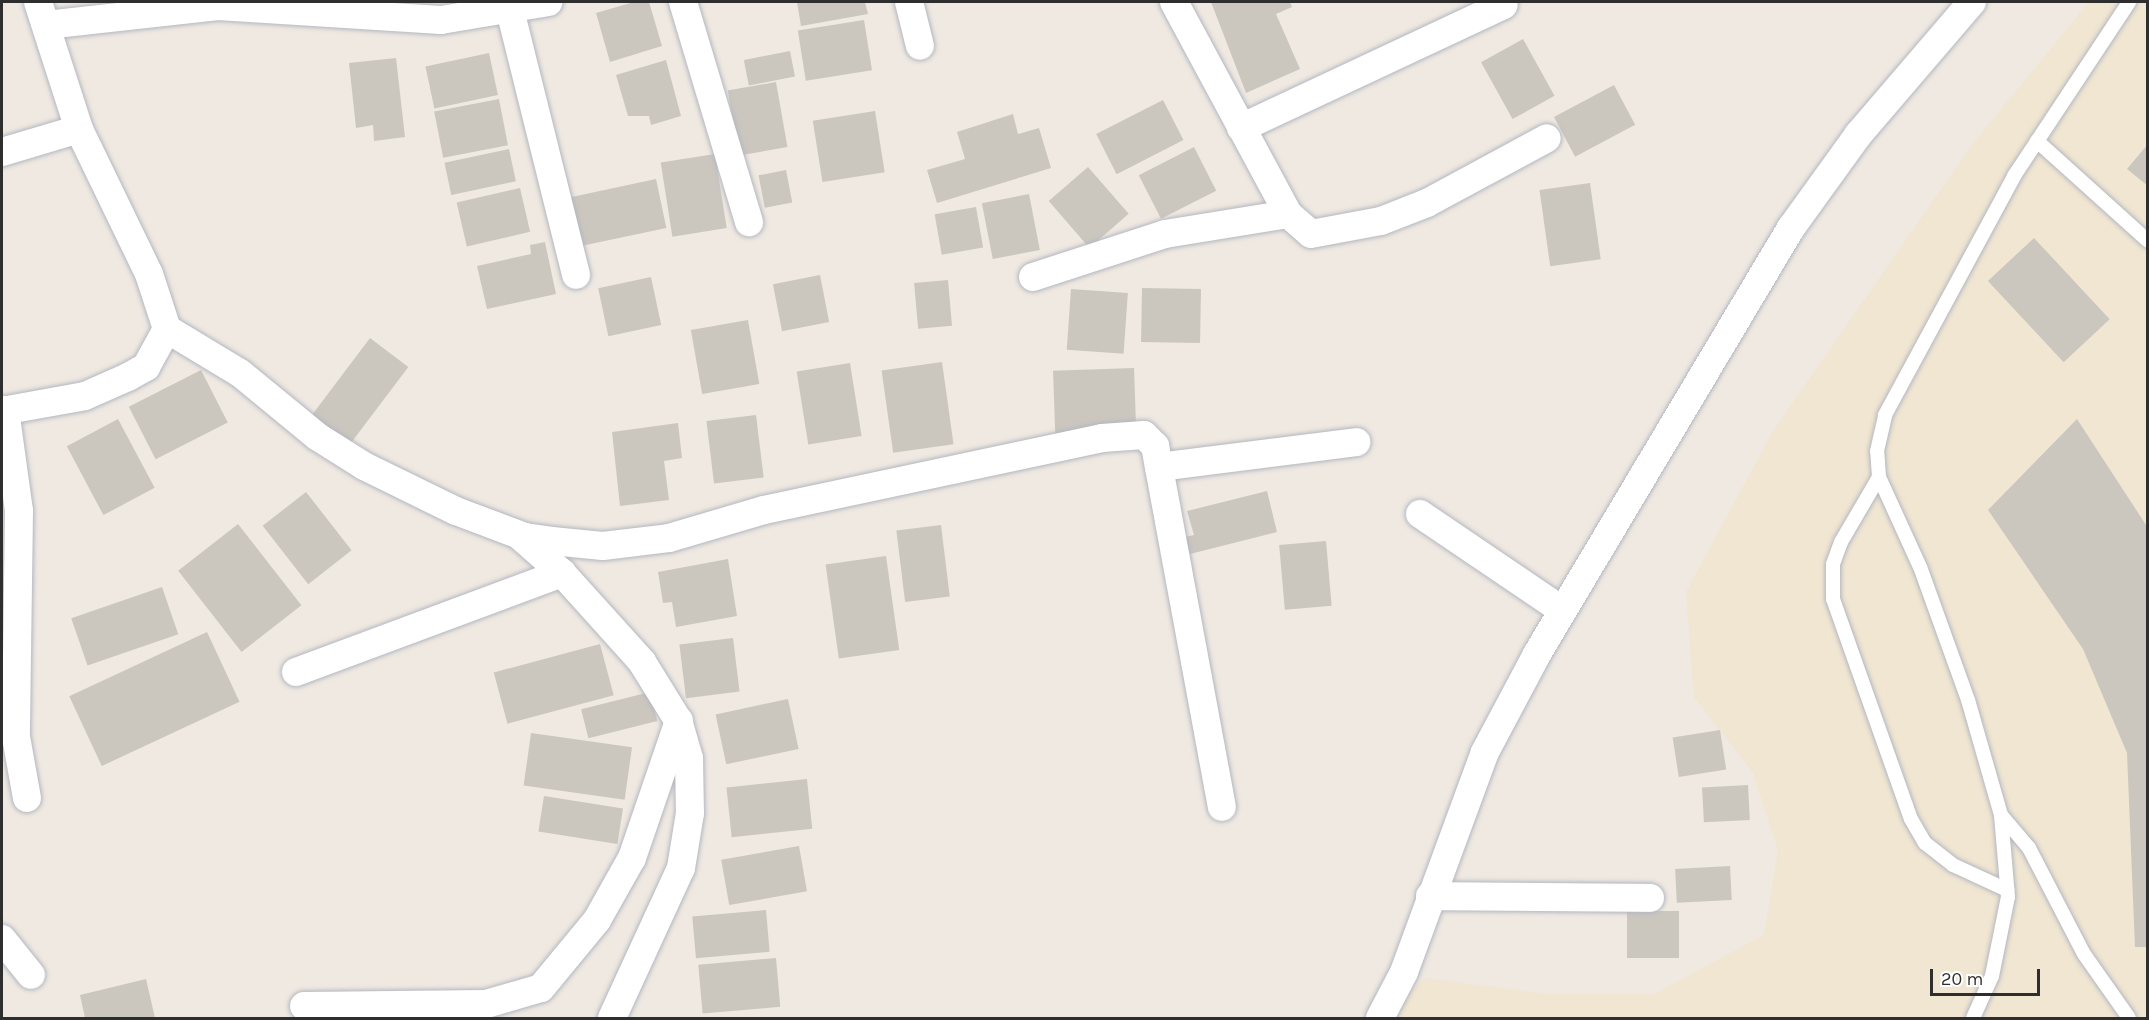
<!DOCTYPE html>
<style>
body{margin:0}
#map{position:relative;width:2149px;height:1020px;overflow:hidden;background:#efe9e1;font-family:Karla,sans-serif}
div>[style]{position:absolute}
.education>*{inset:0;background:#f0e6d1}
.building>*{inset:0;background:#cbc7bf;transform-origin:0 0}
.roads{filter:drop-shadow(0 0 2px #b4b7c1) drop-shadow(0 0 2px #b4b7c1)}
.lane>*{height:14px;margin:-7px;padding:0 7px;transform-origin:7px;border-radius:7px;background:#fff}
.street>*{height:28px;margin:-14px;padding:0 14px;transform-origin:14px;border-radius:14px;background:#fff}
span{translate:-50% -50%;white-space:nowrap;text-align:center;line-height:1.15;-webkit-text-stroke:4.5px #fff;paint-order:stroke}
.frame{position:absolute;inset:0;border:3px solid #2e2e2e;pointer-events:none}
.scale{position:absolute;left:1930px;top:969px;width:110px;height:27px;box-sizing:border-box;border:3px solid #2e2e2e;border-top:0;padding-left:8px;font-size:18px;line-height:21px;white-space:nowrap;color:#2e2e2e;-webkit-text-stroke:4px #fff;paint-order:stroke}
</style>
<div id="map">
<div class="education">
<div style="clip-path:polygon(2089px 2px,2147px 2px,2147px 1018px,1383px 1018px,1425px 978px,1548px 994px,1654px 994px,1764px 935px,1778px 850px,1753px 773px,1694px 697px,1686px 592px,1773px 431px,1971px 146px)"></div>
</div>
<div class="building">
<div style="clip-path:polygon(634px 2px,649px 2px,662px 46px,610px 62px,596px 13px)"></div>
<div style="clip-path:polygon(797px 2px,865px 2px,868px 14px,801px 26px)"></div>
<div style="clip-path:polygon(1211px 2px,1290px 2px,1292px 7px,1276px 14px,1300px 69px,1246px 93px)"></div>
<div style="left:864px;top:20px;width:51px;height:67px;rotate:81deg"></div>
<div style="left:1523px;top:39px;width:65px;height:48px;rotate:61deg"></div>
<div style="left:790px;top:51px;width:26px;height:47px;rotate:79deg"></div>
<div style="left:489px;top:53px;width:43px;height:65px;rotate:78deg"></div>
<div style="clip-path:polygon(396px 58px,405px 137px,374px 141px,373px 125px,356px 128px,349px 63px)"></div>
<div style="clip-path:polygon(666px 60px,681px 116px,651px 125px,649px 116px,628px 116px,616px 75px)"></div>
<div style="left:776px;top:82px;width:66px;height:49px;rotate:80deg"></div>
<div style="left:1614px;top:85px;width:45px;height:68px;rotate:62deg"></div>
<div style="left:499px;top:99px;width:47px;height:66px;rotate:79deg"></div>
<div style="left:1163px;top:100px;width:45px;height:75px;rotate:63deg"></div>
<div style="left:875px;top:111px;width:62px;height:63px;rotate:81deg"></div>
<div style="clip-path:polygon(1013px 114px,1018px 134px,1039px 128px,1051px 168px,937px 203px,927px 170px,965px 159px,957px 132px)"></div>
<div style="clip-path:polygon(2148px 144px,2148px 186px,2127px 169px)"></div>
<div style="left:1194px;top:147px;width:49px;height:62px;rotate:63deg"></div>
<div style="left:509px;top:149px;width:33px;height:66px;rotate:78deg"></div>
<div style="left:715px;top:154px;width:75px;height:55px;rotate:81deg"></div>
<div style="left:1088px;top:167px;width:62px;height:52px;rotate:49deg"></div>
<div style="left:786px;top:170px;width:33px;height:28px;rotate:79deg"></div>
<div style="left:656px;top:179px;width:50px;height:91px;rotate:78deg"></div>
<div style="left:1590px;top:183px;width:77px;height:51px;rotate:82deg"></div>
<div style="left:520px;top:188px;width:45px;height:65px;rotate:77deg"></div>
<div style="left:1029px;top:194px;width:57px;height:48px;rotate:79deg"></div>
<div style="left:976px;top:207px;width:41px;height:42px;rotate:80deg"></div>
<div style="left:2034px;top:238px;width:111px;height:63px;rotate:47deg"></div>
<div style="clip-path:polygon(545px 242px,556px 294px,487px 309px,477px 266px,531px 254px,530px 245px)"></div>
<div style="left:820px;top:275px;width:48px;height:48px;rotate:79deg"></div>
<div style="left:651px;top:277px;width:49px;height:54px;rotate:78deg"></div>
<div style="left:948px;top:280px;width:46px;height:34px;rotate:85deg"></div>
<div style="left:1142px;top:288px;width:59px;height:54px;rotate:1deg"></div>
<div style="left:1071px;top:289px;width:57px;height:61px;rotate:4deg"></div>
<div style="left:748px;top:320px;width:65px;height:58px;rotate:80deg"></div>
<div style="left:370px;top:338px;width:48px;height:97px;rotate:37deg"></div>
<div style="left:942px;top:362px;width:83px;height:61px;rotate:82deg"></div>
<div style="left:850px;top:363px;width:74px;height:54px;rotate:81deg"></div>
<div style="left:1134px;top:368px;width:65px;height:81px;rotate:88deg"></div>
<div style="left:201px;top:370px;width:59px;height:81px;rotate:63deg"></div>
<div style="left:756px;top:415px;width:63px;height:50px;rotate:83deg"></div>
<div style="left:118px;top:419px;width:78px;height:58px;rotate:62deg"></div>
<div style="clip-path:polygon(2077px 419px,2148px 528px,2148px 947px,2135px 947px,2127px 753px,2083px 649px,1988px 510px)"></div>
<div style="clip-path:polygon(678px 423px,682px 458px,664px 461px,669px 500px,620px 506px,612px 432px)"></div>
<div style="clip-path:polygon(1267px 491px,1277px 532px,1190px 554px,1185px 537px,1194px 535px,1187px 511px)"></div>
<div style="left:306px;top:492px;width:74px;height:55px;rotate:52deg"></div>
<div style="left:238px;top:524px;width:103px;height:76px;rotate:52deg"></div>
<div style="left:941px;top:525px;width:72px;height:45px;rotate:83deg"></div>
<div style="left:1326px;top:541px;width:65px;height:47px;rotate:85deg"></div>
<div style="left:886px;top:556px;width:95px;height:61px;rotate:82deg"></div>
<div style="clip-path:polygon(728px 559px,737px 616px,676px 627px,672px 602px,663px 603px,658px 572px)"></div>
<div style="left:162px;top:587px;width:50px;height:96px;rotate:71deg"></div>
<div style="left:207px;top:632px;width:77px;height:152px;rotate:65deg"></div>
<div style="left:733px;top:638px;width:54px;height:54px;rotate:83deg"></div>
<div style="left:600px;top:644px;width:53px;height:110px;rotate:75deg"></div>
<div style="left:650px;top:692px;width:30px;height:71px;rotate:76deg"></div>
<div style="left:788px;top:699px;width:51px;height:74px;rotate:78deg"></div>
<div style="left:1720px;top:730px;width:40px;height:48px;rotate:81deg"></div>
<div style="left:531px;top:733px;width:102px;height:53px;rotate:8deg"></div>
<div style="left:807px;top:779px;width:50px;height:81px;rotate:84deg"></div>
<div style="left:1748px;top:785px;width:35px;height:46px;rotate:87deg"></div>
<div style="left:544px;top:796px;width:80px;height:36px;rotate:9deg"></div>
<div style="left:799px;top:846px;width:46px;height:79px;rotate:80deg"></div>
<div style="left:1730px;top:866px;width:34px;height:55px;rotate:87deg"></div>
<div style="left:766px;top:910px;width:42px;height:74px;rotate:85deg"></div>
<div style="left:1627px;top:911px;width:52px;height:47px"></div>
<div style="left:776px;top:958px;width:49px;height:78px;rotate:85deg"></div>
<div style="clip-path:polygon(146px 979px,155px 1018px,85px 1018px,80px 995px)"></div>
</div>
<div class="roads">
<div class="lane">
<div style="left:2037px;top:141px;width:149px;rotate:42deg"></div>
<div style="left:1879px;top:477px;width:75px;rotate:120.3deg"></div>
<div style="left:1841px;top:542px;width:23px;rotate:110deg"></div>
<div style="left:1833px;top:564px;width:35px;rotate:90deg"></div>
<div style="left:1833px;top:599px;width:233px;rotate:70.5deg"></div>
<div style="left:1911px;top:819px;width:28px;rotate:60deg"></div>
<div style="left:1925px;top:843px;width:36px;rotate:38deg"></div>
<div style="left:1953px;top:865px;width:60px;rotate:24.8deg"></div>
<div style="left:2001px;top:815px;width:43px;rotate:49.7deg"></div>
<div style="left:2029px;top:848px;width:119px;rotate:62.6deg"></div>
<div style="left:2084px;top:954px;width:78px;rotate:54.9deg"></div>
<div style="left:1973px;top:1018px;width:46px;rotate:-65.7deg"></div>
<div style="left:1992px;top:976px;width:81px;rotate:-78.6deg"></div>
<div style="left:2008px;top:897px;width:82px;rotate:-94.9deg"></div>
<div style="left:2001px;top:815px;width:120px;rotate:-106deg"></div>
<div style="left:1968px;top:700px;width:141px;rotate:-109.8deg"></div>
<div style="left:1920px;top:567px;width:99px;rotate:-114.5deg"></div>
<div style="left:1879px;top:477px;width:26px;rotate:-94deg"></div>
<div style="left:1877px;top:451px;width:37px;rotate:-77deg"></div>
<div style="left:1885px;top:415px;width:272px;rotate:-61.6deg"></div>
<div style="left:2014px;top:176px;width:209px;rotate:-56.5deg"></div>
</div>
<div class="street">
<div style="left:683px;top:2px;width:230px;rotate:73.3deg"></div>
<div style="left:909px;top:2px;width:45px;rotate:76deg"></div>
<div style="left:1174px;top:2px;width:241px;rotate:61.7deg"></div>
<div style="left:1288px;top:214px;width:30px;rotate:41deg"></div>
<div style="left:1311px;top:234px;width:71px;rotate:-10.5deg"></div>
<div style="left:1381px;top:221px;width:49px;rotate:-21.4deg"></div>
<div style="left:1427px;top:203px;width:136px;rotate:-28.4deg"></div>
<div style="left:510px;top:10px;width:273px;rotate:76deg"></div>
<div style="left:46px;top:25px;width:173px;rotate:-6.3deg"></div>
<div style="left:218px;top:6px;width:223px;rotate:3.6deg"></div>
<div style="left:441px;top:20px;width:109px;rotate:-9.5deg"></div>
<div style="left:1241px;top:128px;width:290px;rotate:-25.1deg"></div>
<div style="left:2px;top:152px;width:80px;rotate:-16.6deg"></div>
<div style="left:1033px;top:277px;width:139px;rotate:-18deg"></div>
<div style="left:1165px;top:234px;width:125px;rotate:-9.2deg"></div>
<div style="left:167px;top:329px;width:85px;rotate:31.1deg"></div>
<div style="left:240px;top:373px;width:101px;rotate:39.4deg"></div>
<div style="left:318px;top:437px;width:54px;rotate:32.2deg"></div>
<div style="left:364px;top:466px;width:102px;rotate:26.1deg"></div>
<div style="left:456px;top:511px;width:74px;rotate:20.6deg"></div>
<div style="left:525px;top:537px;width:27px;rotate:8deg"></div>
<div style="left:552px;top:541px;width:51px;rotate:5.6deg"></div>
<div style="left:603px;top:546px;width:66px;rotate:-6.9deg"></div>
<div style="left:669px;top:538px;width:99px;rotate:-16.4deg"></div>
<div style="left:764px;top:510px;width:346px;rotate:-12deg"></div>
<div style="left:1102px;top:438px;width:42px;rotate:-4.1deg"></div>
<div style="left:1144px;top:435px;width:16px;rotate:45deg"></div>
<div style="left:1155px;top:446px;width:367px;rotate:79.5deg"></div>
<div style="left:5px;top:410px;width:102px;rotate:82.1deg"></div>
<div style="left:19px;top:511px;width:226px;rotate:90.8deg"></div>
<div style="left:16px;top:737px;width:62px;rotate:79.8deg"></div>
<div style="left:2px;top:411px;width:84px;rotate:-10.2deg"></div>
<div style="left:85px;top:396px;width:47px;rotate:-23.8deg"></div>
<div style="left:128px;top:377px;width:21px;rotate:-29deg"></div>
<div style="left:146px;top:367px;width:43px;rotate:-61.1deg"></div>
<div style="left:167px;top:329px;width:58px;rotate:-108.1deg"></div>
<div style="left:149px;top:274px;width:161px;rotate:-115.8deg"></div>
<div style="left:79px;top:129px;width:133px;rotate:-107.9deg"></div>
<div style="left:1159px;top:467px;width:199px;rotate:-7.2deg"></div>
<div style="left:1420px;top:514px;width:171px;rotate:34.1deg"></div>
<div style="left:520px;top:536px;width:56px;rotate:41.4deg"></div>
<div style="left:562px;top:573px;width:120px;rotate:48deg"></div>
<div style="left:642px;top:662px;width:68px;rotate:58.2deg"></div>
<div style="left:678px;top:720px;width:40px;rotate:74deg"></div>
<div style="left:689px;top:758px;width:55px;rotate:89deg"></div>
<div style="left:690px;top:813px;width:56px;rotate:99.3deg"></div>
<div style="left:681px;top:868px;width:165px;rotate:114.7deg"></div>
<div style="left:296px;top:672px;width:284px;rotate:-20.4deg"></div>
<div style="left:1430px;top:896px;width:220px;rotate:0.5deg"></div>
<div style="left:2px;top:939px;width:46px;rotate:51.1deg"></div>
<div style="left:304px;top:1006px;width:182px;rotate:-0.6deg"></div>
<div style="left:486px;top:1004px;width:57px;rotate:-16.2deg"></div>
<div style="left:541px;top:988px;width:88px;rotate:-50.5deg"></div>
<div style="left:597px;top:920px;width:71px;rotate:-60.6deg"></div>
<div style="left:632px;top:858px;width:145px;rotate:-71.1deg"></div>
<div style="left:1380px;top:1018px;width:52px;rotate:-62.4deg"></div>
<div style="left:1404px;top:972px;width:234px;rotate:-69.8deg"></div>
<div style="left:1485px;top:752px;width:111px;rotate:-62deg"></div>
<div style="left:1537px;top:654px;width:496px;rotate:-59.2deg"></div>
<div style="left:1791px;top:228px;width:115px;rotate:-54.2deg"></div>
<div style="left:1858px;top:135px;width:175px;rotate:-49.4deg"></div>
</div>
</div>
<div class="frame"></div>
<div class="scale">20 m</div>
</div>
